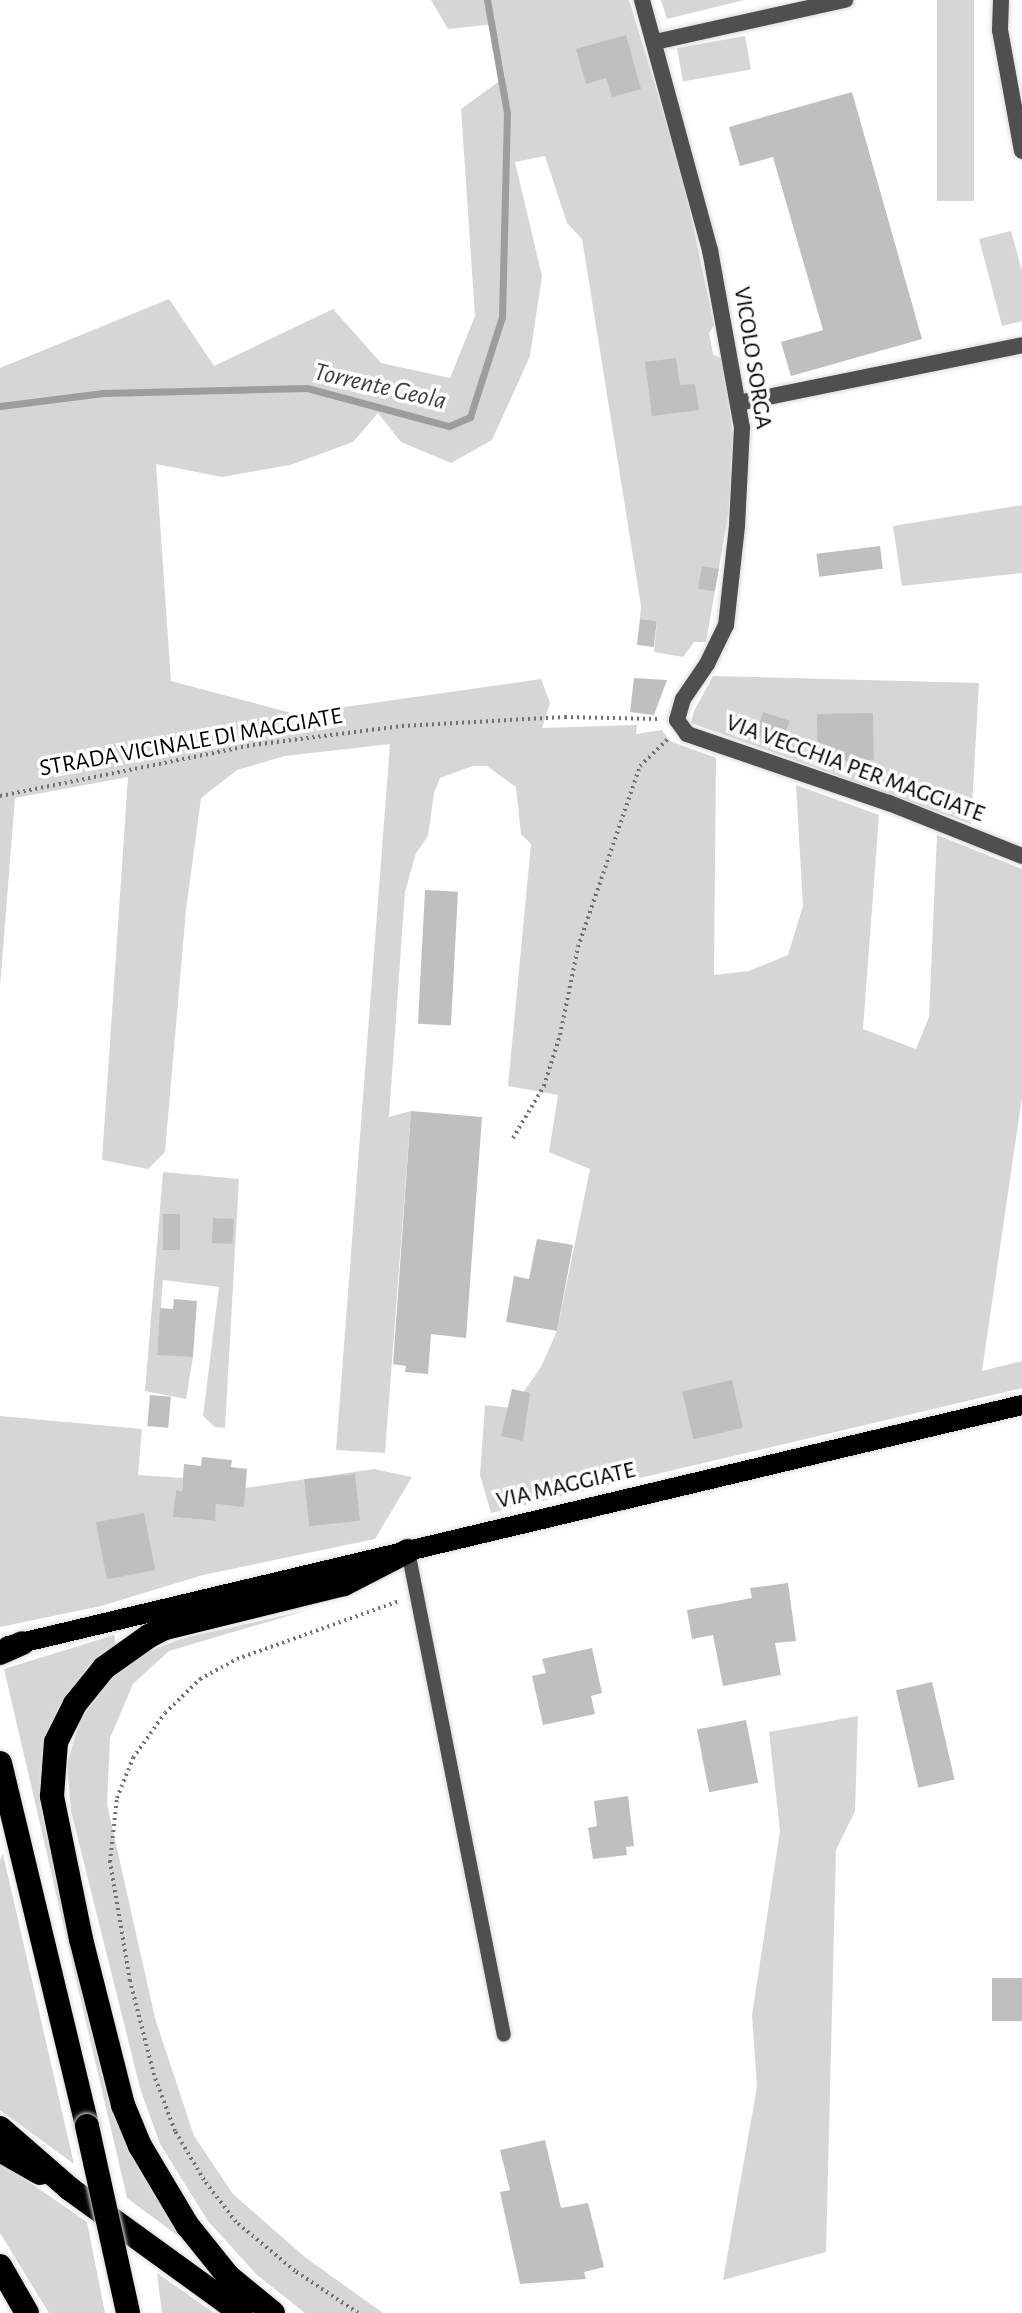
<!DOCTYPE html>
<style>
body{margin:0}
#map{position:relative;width:1022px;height:2313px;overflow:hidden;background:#fff;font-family:"Alegreya Sans",sans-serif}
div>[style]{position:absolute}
.green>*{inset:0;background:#d6d6d6;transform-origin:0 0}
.stream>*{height:7px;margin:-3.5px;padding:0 3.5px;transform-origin:3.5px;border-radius:3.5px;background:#9d9d9d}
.building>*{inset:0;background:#bfbfbf;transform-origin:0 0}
.path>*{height:4px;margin-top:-2px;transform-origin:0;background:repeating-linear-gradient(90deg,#717171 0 2px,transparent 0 6px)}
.roads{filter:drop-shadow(0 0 2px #dbdbdb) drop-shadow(0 0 2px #dbdbdb)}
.lane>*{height:14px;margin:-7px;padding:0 7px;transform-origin:7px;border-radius:7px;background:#4f4f4f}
.street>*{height:16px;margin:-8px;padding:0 8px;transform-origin:8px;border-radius:8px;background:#4f4f4f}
.primary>*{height:20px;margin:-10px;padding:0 10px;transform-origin:10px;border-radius:10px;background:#000}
.highway>*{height:24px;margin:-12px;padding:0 12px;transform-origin:12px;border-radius:12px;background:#000}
.bridges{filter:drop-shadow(0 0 2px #dbdbdb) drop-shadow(0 0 2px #dbdbdb)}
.highway-bridge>*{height:24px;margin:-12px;padding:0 12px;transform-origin:12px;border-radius:12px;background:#000}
span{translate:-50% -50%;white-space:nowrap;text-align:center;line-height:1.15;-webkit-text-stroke:7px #fff;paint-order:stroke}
.street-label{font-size:24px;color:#000}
.water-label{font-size:26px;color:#3e3e3e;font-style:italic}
</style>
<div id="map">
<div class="green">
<div style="clip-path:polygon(431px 0,629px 0,682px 173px,714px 325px,709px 333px,713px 354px,723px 360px,733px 434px,729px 510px,706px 642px,694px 642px,683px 657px,654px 652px,657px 621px,640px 619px,641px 606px,582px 239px,567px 223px,545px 156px,515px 162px,542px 276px,530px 356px,492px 440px,451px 463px,401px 442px,378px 413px,353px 442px,290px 465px,222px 477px,156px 464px,171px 681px,295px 714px,541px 679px,550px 703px,542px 728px,637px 725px,636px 734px,662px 730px,670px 741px,716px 758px,714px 975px,749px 971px,788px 955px,803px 906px,796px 785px,879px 815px,863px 1029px,916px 1049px,929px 1017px,937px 835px,1022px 869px,1022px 1097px,982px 1371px,1022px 1361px,1022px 1388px,491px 1513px,480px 1475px,485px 1405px,512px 1408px,541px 1367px,557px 1331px,590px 1169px,549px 1152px,558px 1095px,508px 1086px,531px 844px,521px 834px,516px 787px,487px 766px,473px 766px,440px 778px,434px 793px,428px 836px,416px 853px,405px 892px,389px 1117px,411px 1111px,385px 1453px,336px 1450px,390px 744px,285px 756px,237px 770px,201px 798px,186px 910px,165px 1152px,148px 1169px,102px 1160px,128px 777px,15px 798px,0 987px,0 368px,169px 299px,214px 366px,333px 309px,381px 363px,450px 378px,475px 316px,461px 109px,505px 77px,495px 24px,448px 29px)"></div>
<div style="clip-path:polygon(661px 0,744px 0,667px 19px)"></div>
<div style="left:937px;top:0;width:37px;height:201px"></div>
<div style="left:745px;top:36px;width:34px;height:69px;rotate:80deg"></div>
<div style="clip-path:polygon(1011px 231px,1022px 271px,1022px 321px,1002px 326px,979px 239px)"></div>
<div style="clip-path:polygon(1022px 505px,1022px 573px,902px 586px,893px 526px)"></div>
<div style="clip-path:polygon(713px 676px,979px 683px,971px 824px,691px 723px,694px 711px)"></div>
<div style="clip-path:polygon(163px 1172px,239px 1179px,225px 1428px,215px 1427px,203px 1416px,219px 1287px,163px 1280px,157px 1354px,193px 1357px,186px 1399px,145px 1391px)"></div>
<div style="clip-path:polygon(0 1416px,142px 1429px,138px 1475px,183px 1478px,182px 1491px,176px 1490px,174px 1517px,214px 1521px,216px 1504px,244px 1506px,245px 1488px,374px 1469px,412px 1477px,375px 1539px,203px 1575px,101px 1606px,0 1627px)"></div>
<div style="clip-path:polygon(308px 1610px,169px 1651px,133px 1684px,110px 1738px,107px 1804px,155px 2018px,194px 2136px,233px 2194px,306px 2258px,383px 2313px,305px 2313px,257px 2275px,208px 2221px,160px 2144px,140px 2088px,71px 1811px,67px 1764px,80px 1720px,109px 1680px,141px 1654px,184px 1638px)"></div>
<div style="clip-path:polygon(114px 1635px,116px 1645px,86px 1669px,58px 1709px,47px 1746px,100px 2033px,201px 2253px,127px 2198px,4px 1669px)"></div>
<div style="clip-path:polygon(858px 1716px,855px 1811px,836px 1850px,826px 2252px,723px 2280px,757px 2087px,752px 2015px,780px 1831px,769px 1732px)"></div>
<div style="clip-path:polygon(3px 1854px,74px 2164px,0 2110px,0 1860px)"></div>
<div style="clip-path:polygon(0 2162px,87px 2222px,105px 2313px,49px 2313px,0 2233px)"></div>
<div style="clip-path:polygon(157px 2273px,214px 2313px,162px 2313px)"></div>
</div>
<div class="stream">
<div style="left:0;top:406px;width:104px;rotate:-7.2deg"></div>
<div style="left:103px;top:393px;width:204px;rotate:-1.4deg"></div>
<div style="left:307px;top:388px;width:147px;rotate:15deg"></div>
<div style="left:449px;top:426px;width:23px;rotate:-23deg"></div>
<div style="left:470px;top:417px;width:105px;rotate:-72.3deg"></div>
<div style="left:502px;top:317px;width:204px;rotate:-88.6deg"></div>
<div style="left:507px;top:113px;width:115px;rotate:-100deg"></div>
</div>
<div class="building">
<div style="clip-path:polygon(626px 35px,641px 89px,612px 97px,606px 78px,586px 84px,576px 49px)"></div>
<div style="clip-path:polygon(852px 92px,922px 339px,791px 376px,781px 342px,823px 330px,773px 157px,740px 166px,729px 127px)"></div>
<div style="clip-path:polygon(676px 358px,680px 385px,695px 384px,699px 410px,652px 416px,645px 362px)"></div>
<div style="left:880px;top:546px;width:23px;height:64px;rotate:83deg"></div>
<div style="left:702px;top:566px;width:17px;height:23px;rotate:10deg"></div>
<div style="left:640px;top:619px;width:17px;height:26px;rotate:7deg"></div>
<div style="clip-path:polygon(634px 678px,667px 680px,654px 715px,630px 712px)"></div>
<div style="left:763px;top:712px;width:28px;height:24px;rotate:18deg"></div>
<div style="left:873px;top:713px;width:47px;height:56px;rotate:89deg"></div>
<div style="left:425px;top:890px;width:33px;height:134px;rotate:3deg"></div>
<div style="clip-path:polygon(411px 1111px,482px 1117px,466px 1338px,431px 1334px,428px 1374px,405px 1372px,406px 1366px,393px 1364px)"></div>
<div style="left:163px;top:1214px;width:17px;height:36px"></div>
<div style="left:213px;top:1218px;width:21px;height:25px;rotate:3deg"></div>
<div style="clip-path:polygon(537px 1239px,573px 1245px,557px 1331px,506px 1322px,514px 1276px,529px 1279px)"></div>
<div style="clip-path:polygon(174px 1299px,197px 1301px,193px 1357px,157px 1355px,160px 1308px,173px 1309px)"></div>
<div style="left:732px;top:1380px;width:49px;height:51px;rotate:77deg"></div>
<div style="clip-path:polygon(512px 1389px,530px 1393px,523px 1441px,501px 1436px)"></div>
<div style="left:150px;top:1395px;width:21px;height:31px;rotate:5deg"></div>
<div style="clip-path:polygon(202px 1457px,232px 1460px,231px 1467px,247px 1469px,244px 1507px,216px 1504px,215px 1521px,173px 1517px,176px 1490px,182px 1491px,184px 1464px,201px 1466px)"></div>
<div style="left:355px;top:1474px;width:47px;height:51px;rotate:84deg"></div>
<div style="left:144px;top:1513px;width:58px;height:49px;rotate:79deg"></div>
<div style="clip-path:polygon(788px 1583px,796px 1641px,775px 1643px,781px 1675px,723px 1686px,713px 1635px,692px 1639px,687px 1610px,752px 1598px,750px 1588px)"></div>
<div style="clip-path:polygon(592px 1648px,602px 1693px,591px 1696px,595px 1714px,543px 1725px,532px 1676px,546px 1673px,542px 1659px)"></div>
<div style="left:932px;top:1682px;width:100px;height:37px;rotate:77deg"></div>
<div style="left:746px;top:1720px;width:64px;height:50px;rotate:79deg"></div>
<div style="clip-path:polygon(628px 1796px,634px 1846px,626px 1847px,627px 1855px,593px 1859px,588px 1828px,597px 1826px,594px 1801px)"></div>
<div style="left:992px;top:1978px;width:30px;height:43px"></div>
<div style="clip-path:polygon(545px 2140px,561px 2208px,588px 2203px,604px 2267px,584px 2272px,586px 2279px,520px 2284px,500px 2192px,510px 2190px,500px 2150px)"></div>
</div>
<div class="path">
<div style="left:0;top:796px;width:258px;rotate:-11.4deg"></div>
<div style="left:253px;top:745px;width:150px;rotate:-7.3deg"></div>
<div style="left:402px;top:726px;width:163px;rotate:-3.2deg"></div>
<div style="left:565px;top:717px;width:93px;rotate:1.2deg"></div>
<div style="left:513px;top:1138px;width:61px;rotate:-59.2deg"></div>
<div style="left:544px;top:1086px;width:53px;rotate:-72.6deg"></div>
<div style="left:560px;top:1035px;width:90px;rotate:-78.4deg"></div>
<div style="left:578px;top:947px;width:191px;rotate:-71.1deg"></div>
<div style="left:640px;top:766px;width:39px;rotate:-44deg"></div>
<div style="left:358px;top:2313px;width:76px;rotate:-146.3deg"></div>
<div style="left:295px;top:2271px;width:77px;rotate:-140.3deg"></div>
<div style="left:236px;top:2222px;width:53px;rotate:-127.3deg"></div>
<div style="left:204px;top:2180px;width:57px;rotate:-120.6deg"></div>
<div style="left:175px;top:2131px;width:60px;rotate:-110.6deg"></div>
<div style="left:154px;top:2075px;width:97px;rotate:-104.3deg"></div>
<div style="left:130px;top:1981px;width:121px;rotate:-99.5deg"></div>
<div style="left:110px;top:1862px;width:64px;rotate:-83.8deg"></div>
<div style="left:117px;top:1798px;width:43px;rotate:-68.2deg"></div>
<div style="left:133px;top:1758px;width:55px;rotate:-54.6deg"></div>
<div style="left:165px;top:1713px;width:49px;rotate:-44.2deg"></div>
<div style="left:200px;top:1679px;width:42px;rotate:-28.4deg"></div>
<div style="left:237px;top:1659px;width:172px;rotate:-19.7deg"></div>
</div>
<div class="roads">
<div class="lane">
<div style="left:408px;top:1551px;width:493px;rotate:78.8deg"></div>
</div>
<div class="street">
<div style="left:642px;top:0;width:259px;rotate:74.8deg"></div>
<div style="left:710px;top:250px;width:180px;rotate:79.8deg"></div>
<div style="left:742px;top:427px;width:99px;rotate:92.9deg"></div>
<div style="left:737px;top:526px;width:100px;rotate:96.3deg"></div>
<div style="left:726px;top:625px;width:43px;rotate:116deg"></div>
<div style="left:707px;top:664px;width:42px;rotate:124.4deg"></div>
<div style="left:683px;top:699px;width:22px;rotate:106deg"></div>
<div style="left:677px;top:720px;width:17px;rotate:54deg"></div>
<div style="left:687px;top:734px;width:213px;rotate:18.9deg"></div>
<div style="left:889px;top:803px;width:143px;rotate:21.7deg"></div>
<div style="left:1001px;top:0;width:30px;rotate:92deg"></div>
<div style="left:1000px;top:30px;width:123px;rotate:79.7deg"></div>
<div style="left:655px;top:42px;width:195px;rotate:-12.5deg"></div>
<div style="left:738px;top:403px;width:290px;rotate:-11.5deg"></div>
</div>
<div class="primary">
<div style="left:8px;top:1646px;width:1042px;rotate:-13.37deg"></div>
</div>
<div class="highway">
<div style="left:0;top:1653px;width:24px;rotate:-24deg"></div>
<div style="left:0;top:1763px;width:373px;rotate:76.5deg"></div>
<div style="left:0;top:2128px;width:93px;rotate:41.1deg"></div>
<div style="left:70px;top:2189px;width:211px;rotate:35.9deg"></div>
<div style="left:0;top:2150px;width:46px;rotate:29.9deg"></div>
<div style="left:0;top:2266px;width:54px;rotate:60.1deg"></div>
<div style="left:273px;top:2313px;width:58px;rotate:-140.6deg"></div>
<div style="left:228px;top:2276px;width:65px;rotate:-128.8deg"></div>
<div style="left:187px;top:2225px;width:92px;rotate:-120.7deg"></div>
<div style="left:140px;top:2146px;width:44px;rotate:-112.5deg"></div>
<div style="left:123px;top:2105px;width:171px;rotate:-104.2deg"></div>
<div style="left:81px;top:1939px;width:146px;rotate:-101.5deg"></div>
<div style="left:52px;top:1796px;width:54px;rotate:-85.8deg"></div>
<div style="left:56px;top:1742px;width:42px;rotate:-63.4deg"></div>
<div style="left:75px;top:1704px;width:46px;rotate:-51.1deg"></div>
<div style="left:104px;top:1668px;width:55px;rotate:-35.4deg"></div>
<div style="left:149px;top:1636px;width:18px;rotate:-27deg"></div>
<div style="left:165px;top:1628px;width:184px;rotate:-13.8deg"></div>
<div style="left:344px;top:1584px;width:72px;rotate:-27.3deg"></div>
</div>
</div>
<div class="bridges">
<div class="highway-bridge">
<div style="left:87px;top:2126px;width:191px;rotate:77.6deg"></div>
</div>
</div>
<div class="street-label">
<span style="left:752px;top:358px;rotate:81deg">VICOLO SORGA</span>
<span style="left:191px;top:743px;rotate:-10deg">STRADA VICINALE DI MAGGIATE</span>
<span style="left:855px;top:769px;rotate:20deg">VIA VECCHIA PER MAGGIATE</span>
<span style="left:566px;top:1486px;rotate:-13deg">VIA MAGGIATE</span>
</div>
<div class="water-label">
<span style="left:380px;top:387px;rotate:13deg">Torrente Geola</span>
</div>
</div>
